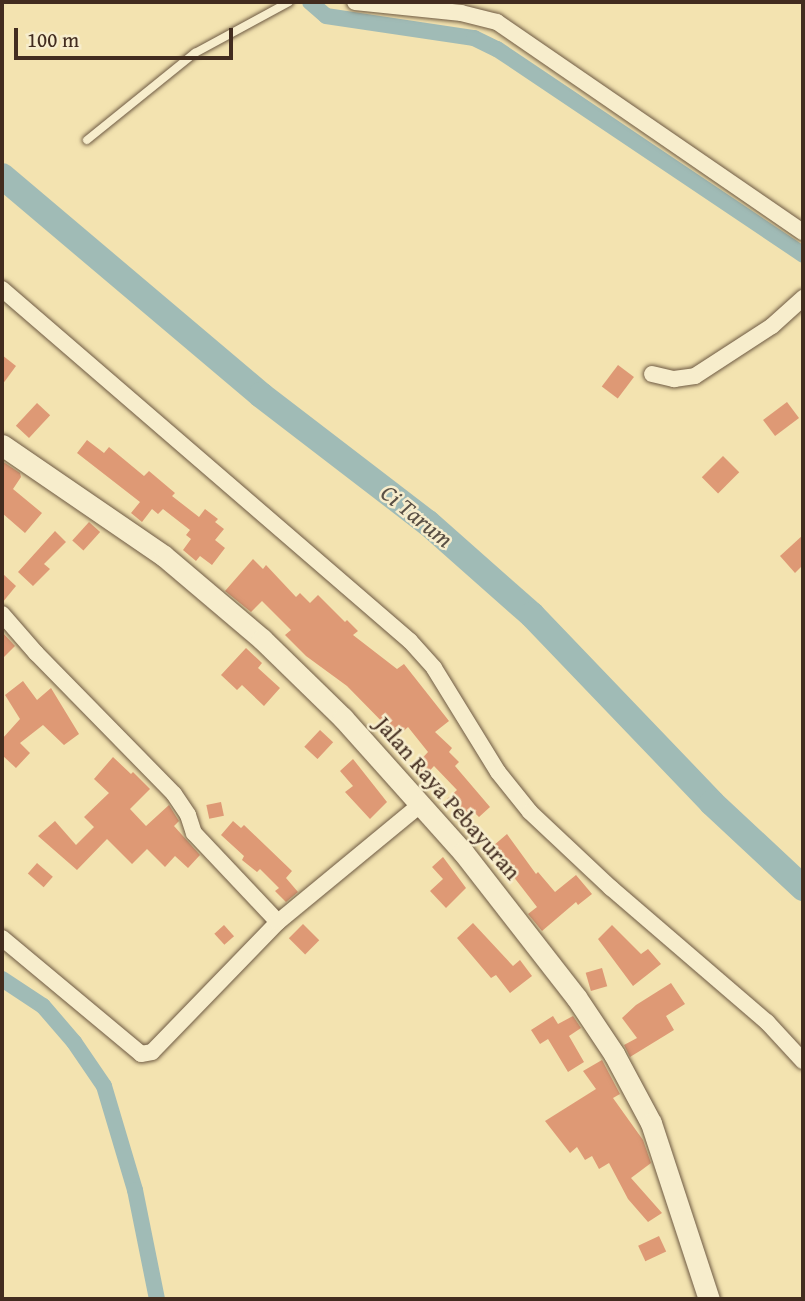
<!DOCTYPE html>
<style>
body{margin:0}
#map{position:relative;width:805px;height:1301px;overflow:hidden;background:#f3e3b0;font-family:"Gentium Book Plus",serif}
div>[style]{position:absolute}
.canal>*{height:16px;margin:-8px;padding:0 8px;transform-origin:8px;border-radius:8px;background:#a0bbb6}
.river>*{height:26px;margin:-13px;padding:0 13px;transform-origin:13px;border-radius:13px;background:#a0bbb6}
.building>*{inset:0;background:#de9975;transform-origin:0 0}
.roads{filter:drop-shadow(0 0 2px #6e5a43) drop-shadow(0 0 2px #6e5a43)}
.lane>*{height:8px;margin:-4px;padding:0 4px;transform-origin:4px;border-radius:4px;background:#f7edcc}
.street>*{height:16px;margin:-8px;padding:0 8px;transform-origin:8px;border-radius:8px;background:#f7edcc}
.secondary>*{height:21px;margin:-10.5px;padding:0 10.5px;transform-origin:10.5px;border-radius:10.5px;background:#f7edcc}
span{translate:-50% -50%;white-space:nowrap;text-align:center;line-height:1.15;-webkit-text-stroke:5px #f7edcc;paint-order:stroke}
.street-label{font-size:23px;color:#422c1f}
.water-label{font-size:24px;color:#5a5045;font-style:italic}
.frame{position:absolute;inset:0;border:4px solid #422c1f;pointer-events:none}
.scale{position:absolute;left:14px;top:28px;width:219px;height:32px;box-sizing:border-box;border:4px solid #422c1f;border-top:0;padding-left:9px;font-size:21px;line-height:24px;white-space:nowrap;color:#422c1f;-webkit-text-stroke:5px #f7edcc;paint-order:stroke}
</style>
<div id="map">
<div class="canal">
<div style="left:310px;top:2px;width:21px;rotate:41deg"></div>
<div style="left:326px;top:16px;width:150px;rotate:8.5deg"></div>
<div style="left:474px;top:38px;width:25px;rotate:26deg"></div>
<div style="left:497px;top:49px;width:369px;rotate:33.9deg"></div>
<div style="left:2px;top:979px;width:49px;rotate:33.4deg"></div>
<div style="left:43px;top:1006px;width:48px;rotate:49.3deg"></div>
<div style="left:74px;top:1042px;width:53px;rotate:55.7deg"></div>
<div style="left:104px;top:1086px;width:109px;rotate:73.4deg"></div>
<div style="left:135px;top:1190px;width:111px;rotate:78.6deg"></div>
</div>
<div class="river">
<div style="left:2px;top:176px;width:339px;rotate:40.2deg"></div>
<div style="left:261px;top:395px;width:210px;rotate:37.5deg"></div>
<div style="left:428px;top:523px;width:139px;rotate:41.5deg"></div>
<div style="left:532px;top:615px;width:260px;rotate:46.2deg"></div>
<div style="left:712px;top:803px;width:125px;rotate:43deg"></div>
</div>
<div class="building">
<div style="clip-path:polygon(2px 355px,16px 366px,2px 385px)"></div>
<div style="left:618px;top:365px;width:20px;height:27px;rotate:37deg"></div>
<div style="left:787px;top:402px;width:20px;height:30px;rotate:53deg"></div>
<div style="left:37px;top:403px;width:18px;height:31px;rotate:43deg"></div>
<div style="clip-path:polygon(87px 440px,104px 453px,109px 447px,144px 476px,149px 471px,175px 493px,172px 496px,199px 517px,205px 509px,218px 519px,215px 522px,224px 529px,215px 540px,225px 548px,212px 565px,200px 556px,196px 561px,183px 550px,191px 539px,186px 535px,190px 530px,163px 509px,158px 514px,152px 509px,142px 522px,131px 513px,140px 502px,77px 453px)"></div>
<div style="left:723px;top:456px;width:23px;height:30px;rotate:45deg"></div>
<div style="clip-path:polygon(2px 461px,20px 473px,21px 477px,13px 489px,42px 513px,25px 533px,2px 513px)"></div>
<div style="left:89px;top:522px;width:15px;height:25px;rotate:42deg"></div>
<div style="clip-path:polygon(55px 531px,66px 542px,44px 564px,50px 569px,33px 586px,18px 572px)"></div>
<div style="clip-path:polygon(803px 535px,803px 565px,795px 573px,780px 556px)"></div>
<div style="clip-path:polygon(253px 559px,263px 569px,266px 565px,296px 597px,300px 593px,310px 603px,318px 595px,345px 622px,347px 620px,358px 631px,353px 635px,397px 669px,404px 664px,449px 721px,435px 732px,452px 748px,449px 752px,459px 762px,455px 766px,490px 807px,479px 817px,472px 810px,464px 817px,447px 799px,457px 790px,434px 766px,424px 777px,414px 767px,428px 752px,408px 727px,397px 737px,347px 686px,306px 656px,285px 635px,291px 630px,262px 601px,251px 612px,225px 591px)"></div>
<div style="clip-path:polygon(2px 573px,16px 586px,2px 603px)"></div>
<div style="clip-path:polygon(2px 632px,15px 646px,2px 659px)"></div>
<div style="clip-path:polygon(246px 648px,262px 663px,258px 668px,280px 688px,264px 706px,242px 685px,237px 690px,221px 675px)"></div>
<div style="clip-path:polygon(23px 681px,37px 700px,51px 688px,79px 734px,64px 745px,43px 725px,20px 743px,30px 753px,16px 768px,2px 755px,2px 739px,20px 719px,5px 695px)"></div>
<div style="left:320px;top:730px;width:18px;height:23px;rotate:43deg"></div>
<div style="clip-path:polygon(113px 757px,131px 774px,133px 772px,150px 789px,130px 809px,146px 826px,169px 805px,179px 821px,174px 826px,200px 855px,188px 868px,175px 856px,165px 867px,147px 849px,132px 864px,107px 839px,77px 870px,38px 836px,55px 821px,76px 845px,94px 827px,84px 817px,109px 793px,94px 779px)"></div>
<div style="clip-path:polygon(353px 759px,387px 802px,370px 819px,345px 792px,353px 786px,340px 771px)"></div>
<div style="left:221px;top:802px;width:14px;height:15px;rotate:78deg"></div>
<div style="clip-path:polygon(233px 821px,241px 828px,244px 825px,292px 871px,286px 878px,298px 892px,286px 902px,275px 891px,279px 888px,260px 869px,257px 872px,242px 860px,244px 856px,221px 835px)"></div>
<div style="clip-path:polygon(507px 834px,536px 874px,538px 872px,555px 892px,576px 875px,592px 894px,578px 905px,576px 902px,542px 931px,528px 914px,537px 907px,513px 876px,517px 873px,493px 846px)"></div>
<div style="clip-path:polygon(443px 857px,466px 888px,446px 908px,430px 891px,443px 879px,432px 867px)"></div>
<div style="left:37px;top:863px;width:21px;height:14px;rotate:41deg"></div>
<div style="clip-path:polygon(473px 923px,513px 966px,520px 960px,532px 976px,510px 993px,496px 975px,491px 978px,457px 938px)"></div>
<div style="left:303px;top:924px;width:23px;height:20px;rotate:45deg"></div>
<div style="left:224px;top:925px;width:15px;height:13px;rotate:48deg"></div>
<div style="clip-path:polygon(612px 925px,641px 954px,648px 949px,661px 964px,633px 986px,598px 939px)"></div>
<div style="left:602px;top:968px;width:19px;height:17px;rotate:74deg"></div>
<div style="clip-path:polygon(671px 983px,685px 1004px,666px 1016px,674px 1030px,630px 1057px,624px 1045px,637px 1038px,622px 1018px,636px 1005px)"></div>
<div style="clip-path:polygon(553px 1016px,558px 1024px,573px 1016px,581px 1028px,569px 1036px,584px 1062px,568px 1072px,548px 1039px,540px 1044px,531px 1030px)"></div>
<div style="clip-path:polygon(602px 1060px,620px 1094px,613px 1098px,643px 1140px,651px 1163px,631px 1178px,662px 1213px,648px 1222px,628px 1199px,609px 1163px,599px 1169px,592px 1156px,585px 1160px,577px 1147px,570px 1153px,545px 1121px,596px 1089px,583px 1071px)"></div>
<div style="left:659px;top:1236px;width:17px;height:23px;rotate:65deg"></div>
</div>
<div class="roads">
<div class="lane">
<div style="left:87px;top:140px;width:139px;rotate:-38.9deg"></div>
<div style="left:195px;top:53px;width:107px;rotate:-28.5deg"></div>
</div>
<div class="street">
<div style="left:355px;top:2px;width:107px;rotate:5.9deg"></div>
<div style="left:461px;top:13px;width:37px;rotate:14deg"></div>
<div style="left:497px;top:22px;width:371px;rotate:34.5deg"></div>
<div style="left:2px;top:289px;width:539px;rotate:40.79deg"></div>
<div style="left:410px;top:641px;width:36px;rotate:48deg"></div>
<div style="left:434px;top:668px;width:122px;rotate:58.4deg"></div>
<div style="left:498px;top:772px;width:51px;rotate:51.3deg"></div>
<div style="left:530px;top:812px;width:111px;rotate:43.2deg"></div>
<div style="left:611px;top:888px;width:206px;rotate:40.7deg"></div>
<div style="left:767px;top:1022px;width:53px;rotate:47.3deg"></div>
<div style="left:652px;top:374px;width:23px;rotate:13deg"></div>
<div style="left:674px;top:379px;width:21px;rotate:-8deg"></div>
<div style="left:695px;top:376px;width:92px;rotate:-33deg"></div>
<div style="left:772px;top:326px;width:42px;rotate:-42.1deg"></div>
<div style="left:2px;top:614px;width:52px;rotate:48.9deg"></div>
<div style="left:36px;top:653px;width:197px;rotate:45.6deg"></div>
<div style="left:174px;top:794px;width:25px;rotate:56deg"></div>
<div style="left:188px;top:815px;width:19px;rotate:72deg"></div>
<div style="left:194px;top:833px;width:122px;rotate:46.7deg"></div>
<div style="left:2px;top:938px;width:181px;rotate:39.8deg"></div>
<div style="left:141px;top:1054px;width:11px;rotate:-10deg"></div>
<div style="left:152px;top:1052px;width:181px;rotate:-45.9deg"></div>
<div style="left:278px;top:922px;width:185px;rotate:-39.5deg"></div>
</div>
<div class="secondary">
<div style="left:2px;top:445px;width:196px;rotate:34.4deg"></div>
<div style="left:164px;top:556px;width:128px;rotate:40.3deg"></div>
<div style="left:262px;top:639px;width:113px;rotate:44.3deg"></div>
<div style="left:343px;top:718px;width:180px;rotate:48.2deg"></div>
<div style="left:463px;top:852px;width:184px;rotate:52.1deg"></div>
<div style="left:576px;top:997px;width:69px;rotate:56.3deg"></div>
<div style="left:614px;top:1054px;width:78px;rotate:61.8deg"></div>
<div style="left:651px;top:1123px;width:185px;rotate:71.8deg"></div>
</div>
</div>
<div class="street-label">
<span style="left:448px;top:798px;rotate:49deg">Jalan Raya Pebayuran</span>
</div>
<div class="water-label">
<span style="left:417px;top:516px;rotate:39deg">Ci Tarum</span>
</div>
<div class="frame"></div>
<div class="scale">100 m</div>
</div>
